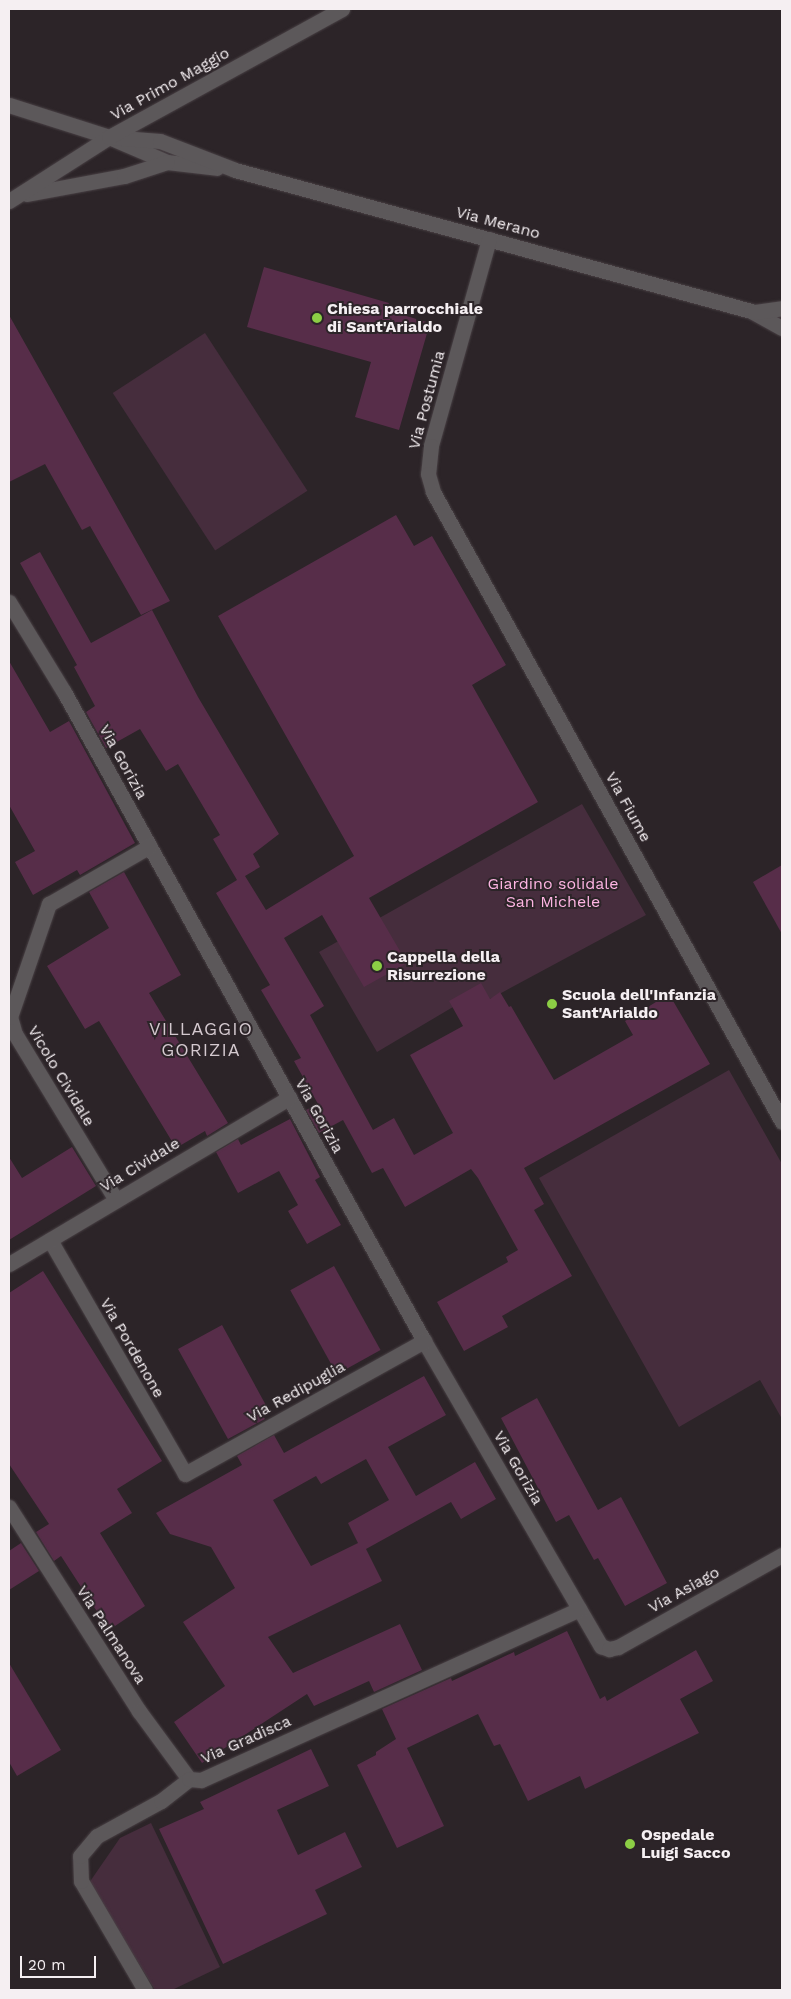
<!DOCTYPE html>
<style>
body{margin:0}
#map{position:relative;width:791px;height:1999px;overflow:hidden;background:#2c2428;font-family:"Work Sans",sans-serif}
div>[style]{position:absolute}
.green>*{inset:0;background:#462d3d;transform-origin:0 0}
.building>*{inset:0;background:#572d49;transform-origin:0 0}
.roads{filter:drop-shadow(0 0 1px #484044) drop-shadow(0 0 1px #484044)}
.minor>*{height:15px;margin:-7.5px;padding:0 7.5px;transform-origin:7.5px;border-radius:7.5px;background:#5c585a}
.dots>*{width:14px;height:14px;translate:-50% -50%;box-sizing:border-box;border:2px solid #2c2428;border-radius:50%}
span{translate:-50% -50%;white-space:nowrap;text-align:center;line-height:1.15;-webkit-text-stroke:4px #2c2428;paint-order:stroke}
.street-label{font-size:16px;color:#f5eff2}
.poi-label{font-size:16px;color:#f5eff2;font-weight:700}
.left{translate:0 -50%;text-align:left}
.park-label{font-size:16px;color:#fdb4e2}
.neighbourhood-label{font-size:18px;color:#d4c9cf;letter-spacing:1px}
.frame{position:absolute;inset:0;border:10px solid #f5eff2;pointer-events:none}
.scale{position:absolute;left:20px;top:1956px;width:76px;height:22px;box-sizing:border-box;border:2px solid #f5eff2;border-top:0;padding-left:6px;font-size:15px;line-height:18px;white-space:nowrap;color:#f5eff2;-webkit-text-stroke:4px #2c2428;paint-order:stroke}
</style>
<div id="map">
<div class="green">
<div style="left:205px;top:333px;width:188px;height:110px;rotate:57deg"></div>
<div style="clip-path:polygon(582px 804px,646px 915px,490px 999px,453px 1007px,377px 1052px,319px 952px)"></div>
<div style="clip-path:polygon(729px 1070px,782px 1164px,782px 1419px,760px 1380px,679px 1427px,539px 1178px)"></div>
<div style="clip-path:polygon(151px 1823px,220px 1967px,172px 1990px,155px 1990px,89px 1883px,120px 1838px)"></div>
</div>
<div class="building">
<div style="clip-path:polygon(264px 267px,389px 303px,386px 310px,430px 323px,399px 430px,355px 417px,371px 362px,247px 327px)"></div>
<div style="clip-path:polygon(9px 315px,170px 601px,141px 615px,90px 526px,82px 530px,45px 464px,9px 482px)"></div>
<div style="clip-path:polygon(396px 515px,414px 546px,432px 536px,506px 665px,472px 685px,538px 802px,369px 898px,407px 963px,364px 987px,322px 915px,284px 938px,324px 1006px,310px 1015px,373px 1130px,394px 1118px,414px 1155px,453px 1133px,410px 1055px,463px 1026px,449px 1001px,481px 983px,490px 999px,500px 992px,509px 1007px,511px 1006px,554px 1080px,633px 1035px,625px 1021px,669px 994px,710px 1064px,524px 1168px,544px 1204px,534px 1210px,572px 1276px,502px 1316px,508px 1327px,464px 1351px,437px 1302px,508px 1262px,506px 1257px,518px 1250px,478px 1178px,471px 1169px,405px 1207px,383px 1168px,372px 1173px,343px 1120px,319px 1133px,306px 1110px,318px 1104px,294px 1061px,301px 1058px,261px 990px,270px 985px,216px 893px,237px 880px,213px 839px,220px 835px,178px 764px,166px 771px,140px 729px,106px 748px,86px 712px,95px 706px,74px 667px,77px 665px,20px 563px,40px 552px,91px 643px,152px 610px,198px 697px,279px 834px,253px 854px,260px 867px,245px 876px,266px 910px,354px 856px,218px 616px)"></div>
<div style="clip-path:polygon(9px 661px,50px 732px,69px 721px,135px 843px,80px 875px,77px 870px,33px 895px,15px 862px,35px 851px,9px 805px)"></div>
<div style="clip-path:polygon(782px 865px,782px 934px,753px 882px)"></div>
<div style="clip-path:polygon(124px 872px,181px 975px,149px 993px,228px 1123px,207px 1136px,205px 1131px,176px 1148px,99px 1021px,85px 1029px,47px 966px,109px 928px,89px 892px)"></div>
<div style="clip-path:polygon(290px 1119px,320px 1177px,315px 1180px,341px 1225px,307px 1244px,288px 1211px,298px 1205px,279px 1171px,238px 1193px,216px 1152px,238px 1139px,241px 1145px)"></div>
<div style="clip-path:polygon(72px 1147px,96px 1186px,9px 1240px,9px 1157px,22px 1178px)"></div>
<div style="left:334px;top:1266px;width:96px;height:50px;rotate:61deg"></div>
<div style="clip-path:polygon(43px 1271px,162px 1461px,117px 1489px,132px 1513px,100px 1533px,145px 1606px,109px 1630px,61px 1556px,54px 1561px,36px 1532px,49px 1524px,9px 1464px,9px 1293px)"></div>
<div style="clip-path:polygon(222px 1325px,268px 1409px,261px 1413px,265px 1419px,228px 1439px,178px 1349px)"></div>
<div style="clip-path:polygon(evenodd,424px 1376px,446px 1415px,388px 1447px,416px 1496px,475px 1462px,496px 1499px,461px 1519px,451px 1502px,366px 1549px,382px 1581px,268px 1637px,293px 1673px,400px 1624px,422px 1670px,374px 1692px,369px 1681px,314px 1706px,307px 1694px,202px 1763px,174px 1722px,225px 1686px,183px 1622px,235px 1588px,211px 1547px,170px 1534px,156px 1513px,242px 1465px,237px 1456px,274px 1435px,284px 1453px,424px 1376px,366px 1459px,389px 1500px,348px 1523px,358px 1543px,311px 1566px,273px 1500px,316px 1476px,321px 1484px,366px 1459px)"></div>
<div style="clip-path:polygon(537px 1398px,598px 1510px,621px 1497px,667px 1583px,625px 1606px,598px 1558px,594px 1560px,569px 1515px,556px 1522px,501px 1418px)"></div>
<div style="clip-path:polygon(21px 1543px,39px 1571px,9px 1590px,9px 1551px)"></div>
<div style="clip-path:polygon(567px 1631px,600px 1699px,605px 1696px,607px 1701px,696px 1650px,713px 1681px,680px 1699px,699px 1733px,585px 1789px,580px 1776px,528px 1801px,500px 1744px,494px 1746px,478px 1714px,407px 1748px,444px 1826px,397px 1848px,357px 1765px,376px 1755px,376px 1752px,396px 1739px,382px 1709px,451px 1678px,452px 1681px,514px 1652px,515px 1656px)"></div>
<div style="clip-path:polygon(9px 1663px,61px 1750px,17px 1776px,9px 1762px)"></div>
<div style="clip-path:polygon(311px 1749px,329px 1786px,277px 1810px,298px 1855px,345px 1832px,362px 1867px,315px 1890px,327px 1914px,223px 1964px,159px 1829px,204px 1809px,200px 1802px)"></div>
</div>
<div class="roads">
<div class="minor">
<div style="left:9px;top:105px;width:105px;rotate:17.7deg"></div>
<div style="left:109px;top:137px;width:63px;rotate:23.3deg"></div>
<div style="left:167px;top:162px;width:50px;rotate:6.8deg"></div>
<div style="left:109px;top:137px;width:51px;rotate:4.5deg"></div>
<div style="left:160px;top:141px;width:80px;rotate:21.1deg"></div>
<div style="left:235px;top:170px;width:535px;rotate:15.28deg"></div>
<div style="left:751px;top:311px;width:35px;rotate:29deg"></div>
<div style="left:27px;top:194px;width:99px;rotate:-10.5deg"></div>
<div style="left:124px;top:176px;width:45px;rotate:-18deg"></div>
<div style="left:9px;top:201px;width:119px;rotate:-32.6deg"></div>
<div style="left:109px;top:137px;width:266px;rotate:-28.8deg"></div>
<div style="left:489px;top:239px;width:215px;rotate:105.7deg"></div>
<div style="left:431px;top:446px;width:28px;rotate:96deg"></div>
<div style="left:428px;top:474px;width:19px;rotate:74deg"></div>
<div style="left:433px;top:492px;width:720px;rotate:61.01deg"></div>
<div style="left:755px;top:312px;width:27px;rotate:-8deg"></div>
<div style="left:9px;top:602px;width:105px;rotate:58.6deg"></div>
<div style="left:64px;top:692px;width:742px;rotate:60.98deg"></div>
<div style="left:424px;top:1341px;width:353px;rotate:59.9deg"></div>
<div style="left:601px;top:1646px;width:9px;rotate:21deg"></div>
<div style="left:609px;top:1649px;width:9px;rotate:-13deg"></div>
<div style="left:618px;top:1647px;width:188px;rotate:-29.3deg"></div>
<div style="left:116px;top:1200px;width:194px;rotate:-121.3deg"></div>
<div style="left:15px;top:1034px;width:18px;rotate:-106deg"></div>
<div style="left:10px;top:1017px;width:120px;rotate:-71deg"></div>
<div style="left:49px;top:904px;width:116px;rotate:-29.9deg"></div>
<div style="left:50px;top:1240px;width:270px;rotate:60deg"></div>
<div style="left:185px;top:1474px;width:274px;rotate:-29.1deg"></div>
<div style="left:9px;top:1264px;width:326px;rotate:-30.7deg"></div>
<div style="left:9px;top:1507px;width:242px;rotate:57.5deg"></div>
<div style="left:139px;top:1711px;width:84px;rotate:53.7deg"></div>
<div style="left:145px;top:1990px;width:126px;rotate:-120.4deg"></div>
<div style="left:81px;top:1881px;width:25px;rotate:-92deg"></div>
<div style="left:80px;top:1856px;width:26px;rotate:-50deg"></div>
<div style="left:97px;top:1836px;width:73px;rotate:-28.7deg"></div>
<div style="left:161px;top:1801px;width:36px;rotate:-38deg"></div>
<div style="left:189px;top:1779px;width:12px;rotate:5deg"></div>
<div style="left:201px;top:1780px;width:415px;rotate:-24.3deg"></div>
</div>
</div>
<div class="dots">
<div style="left:317px;top:318px;background:#8cce45"></div>
<div style="left:377px;top:966px;background:#8cce45"></div>
<div style="left:552px;top:1004px;background:#8cce45"></div>
<div style="left:630px;top:1844px;background:#8cce45"></div>
</div>
<div class="street-label">
<span style="left:170px;top:84px;rotate:-29deg">Via Primo Maggio</span>
<span style="left:498px;top:223px;rotate:15deg">Via Merano</span>
<span style="left:427px;top:400px;rotate:-75deg">Via Postumia</span>
<span style="left:123px;top:762px;rotate:61deg">Via Gorizia</span>
<span style="left:628px;top:807px;rotate:61deg">Via Fiume</span>
<span style="left:61px;top:1076px;rotate:59deg">Vicolo Cividale</span>
<span style="left:319px;top:1116px;rotate:61deg">Via Gorizia</span>
<span style="left:140px;top:1165px;rotate:-31deg">Via Cividale</span>
<span style="left:132px;top:1348px;rotate:60deg">Via Pordenone</span>
<span style="left:296px;top:1392px;rotate:-29deg">Via Redipuglia</span>
<span style="left:518px;top:1468px;rotate:60deg">Via Gorizia</span>
<span style="left:684px;top:1590px;rotate:-29deg">Via Asiago</span>
<span style="left:111px;top:1635px;rotate:57deg">Via Palmanova</span>
<span style="left:246px;top:1740px;rotate:-24deg">Via Gradisca</span>
</div>
<div class="poi-label">
<span class="left" style="left:327px;top:318px">Chiesa parrocchiale<br>di Sant'Arialdo</span>
<span class="left" style="left:387px;top:966px">Cappella della<br>Risurrezione</span>
<span class="left" style="left:562px;top:1004px">Scuola dell'Infanzia<br>Sant'Arialdo</span>
<span class="left" style="left:641px;top:1844px">Ospedale<br>Luigi Sacco</span>
</div>
<div class="park-label">
<span style="left:553px;top:893px">Giardino solidale<br>San Michele</span>
</div>
<div class="neighbourhood-label">
<span style="left:201px;top:1040px">VILLAGGIO<br>GORIZIA</span>
</div>
<div class="frame"></div>
<div class="scale">20 m</div>
</div>
